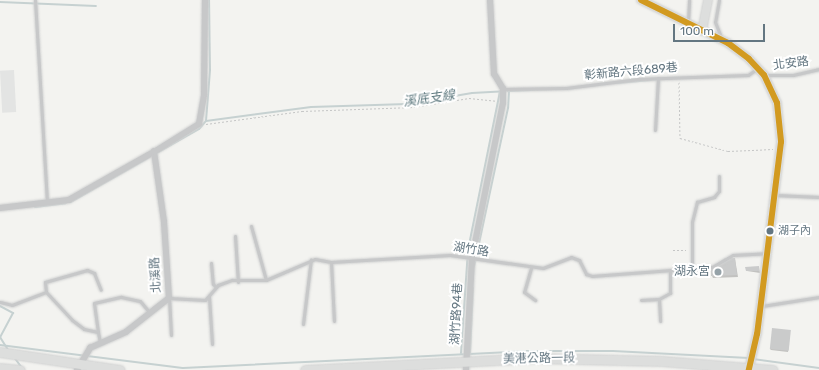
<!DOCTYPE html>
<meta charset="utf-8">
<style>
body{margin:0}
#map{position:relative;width:819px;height:370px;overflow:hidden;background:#f3f3f0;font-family:Rubik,"Noto Sans TC",sans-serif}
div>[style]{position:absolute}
.built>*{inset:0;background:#e3e4e3;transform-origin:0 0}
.shadow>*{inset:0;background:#0003}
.stream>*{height:2px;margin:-1px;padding:0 1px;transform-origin:1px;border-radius:1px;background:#c6d1d1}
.building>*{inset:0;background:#cacbcb;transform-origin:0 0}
.path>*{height:1px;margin-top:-0.5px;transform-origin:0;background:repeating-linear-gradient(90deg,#c5c6c6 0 2px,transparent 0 4px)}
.roads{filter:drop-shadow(0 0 1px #d0d1d1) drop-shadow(0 0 1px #d0d1d1)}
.lane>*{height:3px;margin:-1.5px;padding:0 1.5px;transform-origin:1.5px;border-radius:1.5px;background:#c7c8c9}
.street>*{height:5.5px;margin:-2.75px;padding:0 2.75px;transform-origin:2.75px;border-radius:2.75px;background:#c7c8c9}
.secondary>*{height:8px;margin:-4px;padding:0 4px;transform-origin:4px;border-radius:4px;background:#dddedd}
.primary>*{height:9px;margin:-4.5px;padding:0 4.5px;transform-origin:4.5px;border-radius:4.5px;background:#dddedd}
.bus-1>*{height:6px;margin:-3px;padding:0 3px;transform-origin:3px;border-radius:3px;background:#d29a20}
.dots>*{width:11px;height:11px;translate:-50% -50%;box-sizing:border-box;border:2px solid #fff;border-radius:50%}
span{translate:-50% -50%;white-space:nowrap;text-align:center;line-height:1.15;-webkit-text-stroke:4px #fff;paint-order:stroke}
.bus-label{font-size:11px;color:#637681}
.left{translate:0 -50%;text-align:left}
.street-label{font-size:12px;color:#637681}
.poi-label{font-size:12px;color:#637681}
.right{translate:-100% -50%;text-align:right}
.water-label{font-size:13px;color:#5e797f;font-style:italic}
.scale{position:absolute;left:673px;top:24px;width:92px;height:18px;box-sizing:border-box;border:2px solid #637681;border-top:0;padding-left:5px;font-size:12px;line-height:14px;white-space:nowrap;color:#637681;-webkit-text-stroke:3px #fff;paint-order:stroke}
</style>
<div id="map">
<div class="built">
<div style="left:14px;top:70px;width:42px;height:14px;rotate:87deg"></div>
</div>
<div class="shadow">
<div style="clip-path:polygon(735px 259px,738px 277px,713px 278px,712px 276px)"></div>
<div style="clip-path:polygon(759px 267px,760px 273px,747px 271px)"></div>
<div style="clip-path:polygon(790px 331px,788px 352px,771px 350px,770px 349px)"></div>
</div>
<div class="stream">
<div style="left:209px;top:0;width:70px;rotate:89.2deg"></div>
<div style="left:210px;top:70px;width:51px;rotate:94.5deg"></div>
<div style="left:206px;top:121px;width:106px;rotate:-7.6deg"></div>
<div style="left:311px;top:107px;width:96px;rotate:-1.8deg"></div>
<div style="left:407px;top:104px;width:66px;rotate:-9.6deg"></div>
<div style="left:472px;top:93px;width:37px;rotate:-3deg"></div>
<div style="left:509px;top:91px;width:17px;rotate:93deg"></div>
<div style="left:508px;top:108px;width:162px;rotate:102.1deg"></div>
<div style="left:0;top:2px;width:96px;rotate:2.4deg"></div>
<div style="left:617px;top:83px;width:34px;rotate:-5deg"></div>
<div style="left:509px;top:91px;width:66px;rotate:-2.6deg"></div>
<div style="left:71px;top:202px;width:147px;rotate:-29.7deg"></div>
<div style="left:199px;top:129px;width:11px;rotate:-49deg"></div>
<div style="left:35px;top:207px;width:31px;rotate:-7deg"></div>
<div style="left:0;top:306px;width:15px;rotate:28deg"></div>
<div style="left:13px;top:313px;width:27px;rotate:118deg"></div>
<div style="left:0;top:337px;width:15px;rotate:58deg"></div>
<div style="left:0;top:345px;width:184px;rotate:7.2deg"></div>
<div style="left:183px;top:368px;width:344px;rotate:-2.8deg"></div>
<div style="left:527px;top:351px;width:86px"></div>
<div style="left:613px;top:351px;width:136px;rotate:2.9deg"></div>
<div style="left:461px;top:353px;width:103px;rotate:-86.1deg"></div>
<div style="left:468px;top:250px;width:162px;rotate:-78.6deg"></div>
<div style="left:470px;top:353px;width:65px;rotate:-87.4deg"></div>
<div style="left:14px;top:357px;width:14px;rotate:54deg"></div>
<div style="left:753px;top:359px;width:67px;rotate:7.8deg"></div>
</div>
<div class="building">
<div style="clip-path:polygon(725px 258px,735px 258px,737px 275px,711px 276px,711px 268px)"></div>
<div style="clip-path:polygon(759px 266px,759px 271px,746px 271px,745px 267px)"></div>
<div style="left:772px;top:328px;width:19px;height:21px;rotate:6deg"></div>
</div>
<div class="path">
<div style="left:679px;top:82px;width:56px;rotate:89deg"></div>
<div style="left:680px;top:138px;width:50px;rotate:15.2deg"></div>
<div style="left:728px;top:151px;width:45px;rotate:-2.5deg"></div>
<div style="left:206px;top:124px;width:97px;rotate:-7.7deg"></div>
<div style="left:302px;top:111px;width:112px;rotate:-2deg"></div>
<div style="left:414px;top:107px;width:56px;rotate:-9.3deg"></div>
<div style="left:469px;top:98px;width:27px;rotate:6deg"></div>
<div style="left:673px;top:250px;width:13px"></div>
</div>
<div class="roads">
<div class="lane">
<div style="left:35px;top:0;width:203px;rotate:86.6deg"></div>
<div style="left:719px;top:0;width:22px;rotate:100deg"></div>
<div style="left:715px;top:22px;width:18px;rotate:68deg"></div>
<div style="left:688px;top:22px;width:22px;rotate:-87deg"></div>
<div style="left:766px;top:75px;width:27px"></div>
<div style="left:793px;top:75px;width:27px;rotate:-13deg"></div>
<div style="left:503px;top:89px;width:63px;rotate:-0.9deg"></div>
<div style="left:566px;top:88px;width:73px;rotate:-7.1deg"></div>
<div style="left:638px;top:79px;width:110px;rotate:-2.1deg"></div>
<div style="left:748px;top:75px;width:11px;rotate:-34deg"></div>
<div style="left:655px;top:130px;width:52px;rotate:-86.7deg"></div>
<div style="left:775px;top:195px;width:44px;rotate:2.6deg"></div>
<div style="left:251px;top:226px;width:56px;rotate:74.5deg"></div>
<div style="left:235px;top:236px;width:46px;rotate:86.3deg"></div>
<div style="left:331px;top:262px;width:59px;rotate:87.1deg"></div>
<div style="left:211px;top:263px;width:21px;rotate:85deg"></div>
<div style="left:213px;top:284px;width:4px;rotate:45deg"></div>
<div style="left:531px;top:268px;width:25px;rotate:106deg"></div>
<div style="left:524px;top:292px;width:14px;rotate:36deg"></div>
<div style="left:692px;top:268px;width:46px;rotate:-90deg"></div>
<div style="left:692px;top:222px;width:21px;rotate:-76deg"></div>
<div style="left:697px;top:202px;width:18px;rotate:-16deg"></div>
<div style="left:714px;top:197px;width:8px;rotate:-50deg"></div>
<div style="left:719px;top:191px;width:15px;rotate:-90deg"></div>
<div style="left:46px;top:292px;width:38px;rotate:47deg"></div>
<div style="left:72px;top:320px;width:15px;rotate:37deg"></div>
<div style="left:84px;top:329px;width:14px;rotate:12deg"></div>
<div style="left:98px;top:332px;width:11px;rotate:80deg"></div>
<div style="left:209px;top:297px;width:47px;rotate:86.3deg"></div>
<div style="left:659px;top:299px;width:22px;rotate:87deg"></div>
<div style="left:641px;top:300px;width:18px;rotate:-3deg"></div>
<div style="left:659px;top:299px;width:13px;rotate:-29deg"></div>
<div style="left:670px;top:293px;width:23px;rotate:-90deg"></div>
<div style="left:0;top:302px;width:12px;rotate:14deg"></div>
<div style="left:12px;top:305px;width:36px;rotate:-21deg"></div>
<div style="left:46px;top:292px;width:10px;rotate:-96deg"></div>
<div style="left:45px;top:282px;width:44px;rotate:-15.9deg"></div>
<div style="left:87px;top:270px;width:8px;rotate:23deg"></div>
<div style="left:94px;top:273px;width:18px;rotate:68deg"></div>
<div style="left:762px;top:306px;width:58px;rotate:-9deg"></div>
<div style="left:303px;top:324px;width:65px;rotate:-83deg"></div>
<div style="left:98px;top:332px;width:29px;rotate:-98deg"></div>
<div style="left:94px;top:303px;width:28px;rotate:-13deg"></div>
<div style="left:121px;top:297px;width:19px;rotate:12deg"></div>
<div style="left:140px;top:301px;width:16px;rotate:50deg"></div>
<div style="left:171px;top:335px;width:37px;rotate:-93deg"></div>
<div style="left:169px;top:298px;width:36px;rotate:3deg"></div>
<div style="left:205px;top:300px;width:20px;rotate:-49deg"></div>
<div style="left:218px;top:285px;width:15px;rotate:-20deg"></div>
<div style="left:232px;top:280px;width:34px"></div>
<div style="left:266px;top:280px;width:53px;rotate:-23.2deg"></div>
<div style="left:315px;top:259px;width:16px;rotate:11deg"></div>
<div style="left:331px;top:262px;width:119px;rotate:-3.4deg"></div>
<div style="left:450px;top:255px;width:94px;rotate:8deg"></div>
<div style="left:543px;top:268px;width:30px;rotate:-21deg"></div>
<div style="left:571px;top:257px;width:9px;rotate:21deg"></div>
<div style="left:579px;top:260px;width:16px;rotate:63deg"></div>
<div style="left:586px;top:274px;width:6px;rotate:18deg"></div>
<div style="left:592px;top:276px;width:120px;rotate:-4.3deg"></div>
<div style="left:712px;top:267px;width:24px;rotate:-30deg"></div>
<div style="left:733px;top:255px;width:34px;rotate:-3deg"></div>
</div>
<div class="street">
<div style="left:0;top:208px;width:69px;rotate:-6.6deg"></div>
<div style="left:69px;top:200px;width:98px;rotate:-29.5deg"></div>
<div style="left:77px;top:370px;width:26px;rotate:-59deg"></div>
<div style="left:90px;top:348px;width:39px;rotate:-24deg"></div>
<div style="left:126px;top:332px;width:55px;rotate:-38.3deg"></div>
<div style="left:169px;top:298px;width:76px;rotate:-93.8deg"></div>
<div style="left:164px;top:222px;width:71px;rotate:-98.1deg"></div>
<div style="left:154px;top:152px;width:53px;rotate:-31.9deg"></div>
<div style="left:199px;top:124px;width:29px;rotate:-80deg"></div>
<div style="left:204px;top:95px;width:95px;rotate:-89.4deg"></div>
<div style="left:466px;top:370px;width:112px;rotate:-86.9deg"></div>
<div style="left:472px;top:258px;width:158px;rotate:-78.7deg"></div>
<div style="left:503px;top:103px;width:14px;rotate:-90deg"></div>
<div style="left:503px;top:89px;width:17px;rotate:-121deg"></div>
<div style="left:494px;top:74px;width:74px;rotate:-93.1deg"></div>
</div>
<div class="secondary">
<div style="left:641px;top:0;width:97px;rotate:26.3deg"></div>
<div style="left:728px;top:43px;width:26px;rotate:37deg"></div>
<div style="left:749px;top:59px;width:22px;rotate:47deg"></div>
<div style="left:764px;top:75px;width:31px;rotate:65deg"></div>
<div style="left:777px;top:103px;width:39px;rotate:84deg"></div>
<div style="left:781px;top:142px;width:193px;rotate:97.1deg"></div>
<div style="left:757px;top:334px;width:37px;rotate:103deg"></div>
<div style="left:702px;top:31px;width:32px;rotate:-79deg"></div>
</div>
<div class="primary">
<div style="left:0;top:352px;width:121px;rotate:8.5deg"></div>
<div style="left:0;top:368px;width:20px;rotate:6deg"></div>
<div style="left:305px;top:370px;width:229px;rotate:-3deg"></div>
<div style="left:534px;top:358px;width:128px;rotate:1.3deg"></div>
<div style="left:662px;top:361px;width:111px;rotate:4.6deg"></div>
</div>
</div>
<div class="bus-1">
<div style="left:641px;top:0;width:97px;rotate:26.3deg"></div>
<div style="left:728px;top:43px;width:26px;rotate:37deg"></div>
<div style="left:749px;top:59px;width:22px;rotate:47deg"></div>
<div style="left:764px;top:75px;width:31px;rotate:65deg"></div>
<div style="left:777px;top:103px;width:39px;rotate:84deg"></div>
<div style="left:781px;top:142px;width:193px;rotate:97.1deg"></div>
<div style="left:757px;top:334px;width:37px;rotate:103deg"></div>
</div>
<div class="dots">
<div style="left:770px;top:231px;background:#637681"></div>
<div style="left:718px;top:272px;background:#95a2a8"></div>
</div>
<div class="bus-label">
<span class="left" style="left:778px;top:231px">湖子內</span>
</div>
<div class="street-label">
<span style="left:791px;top:64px;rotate:-7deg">北安路</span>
<span style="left:631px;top:72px;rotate:-5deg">彰新路六段689巷</span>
<span style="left:471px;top:250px;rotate:9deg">湖竹路</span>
<span style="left:156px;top:275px;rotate:-93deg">北溪路</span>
<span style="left:457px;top:314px;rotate:-87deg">湖竹路94巷</span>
<span style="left:539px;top:359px;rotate:-1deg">美港公路一段</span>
</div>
<div class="poi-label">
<span class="right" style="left:710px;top:272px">湖永宮</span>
</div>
<div class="water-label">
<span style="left:429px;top:99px;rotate:-8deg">溪底支線</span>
</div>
<div class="scale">100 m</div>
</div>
